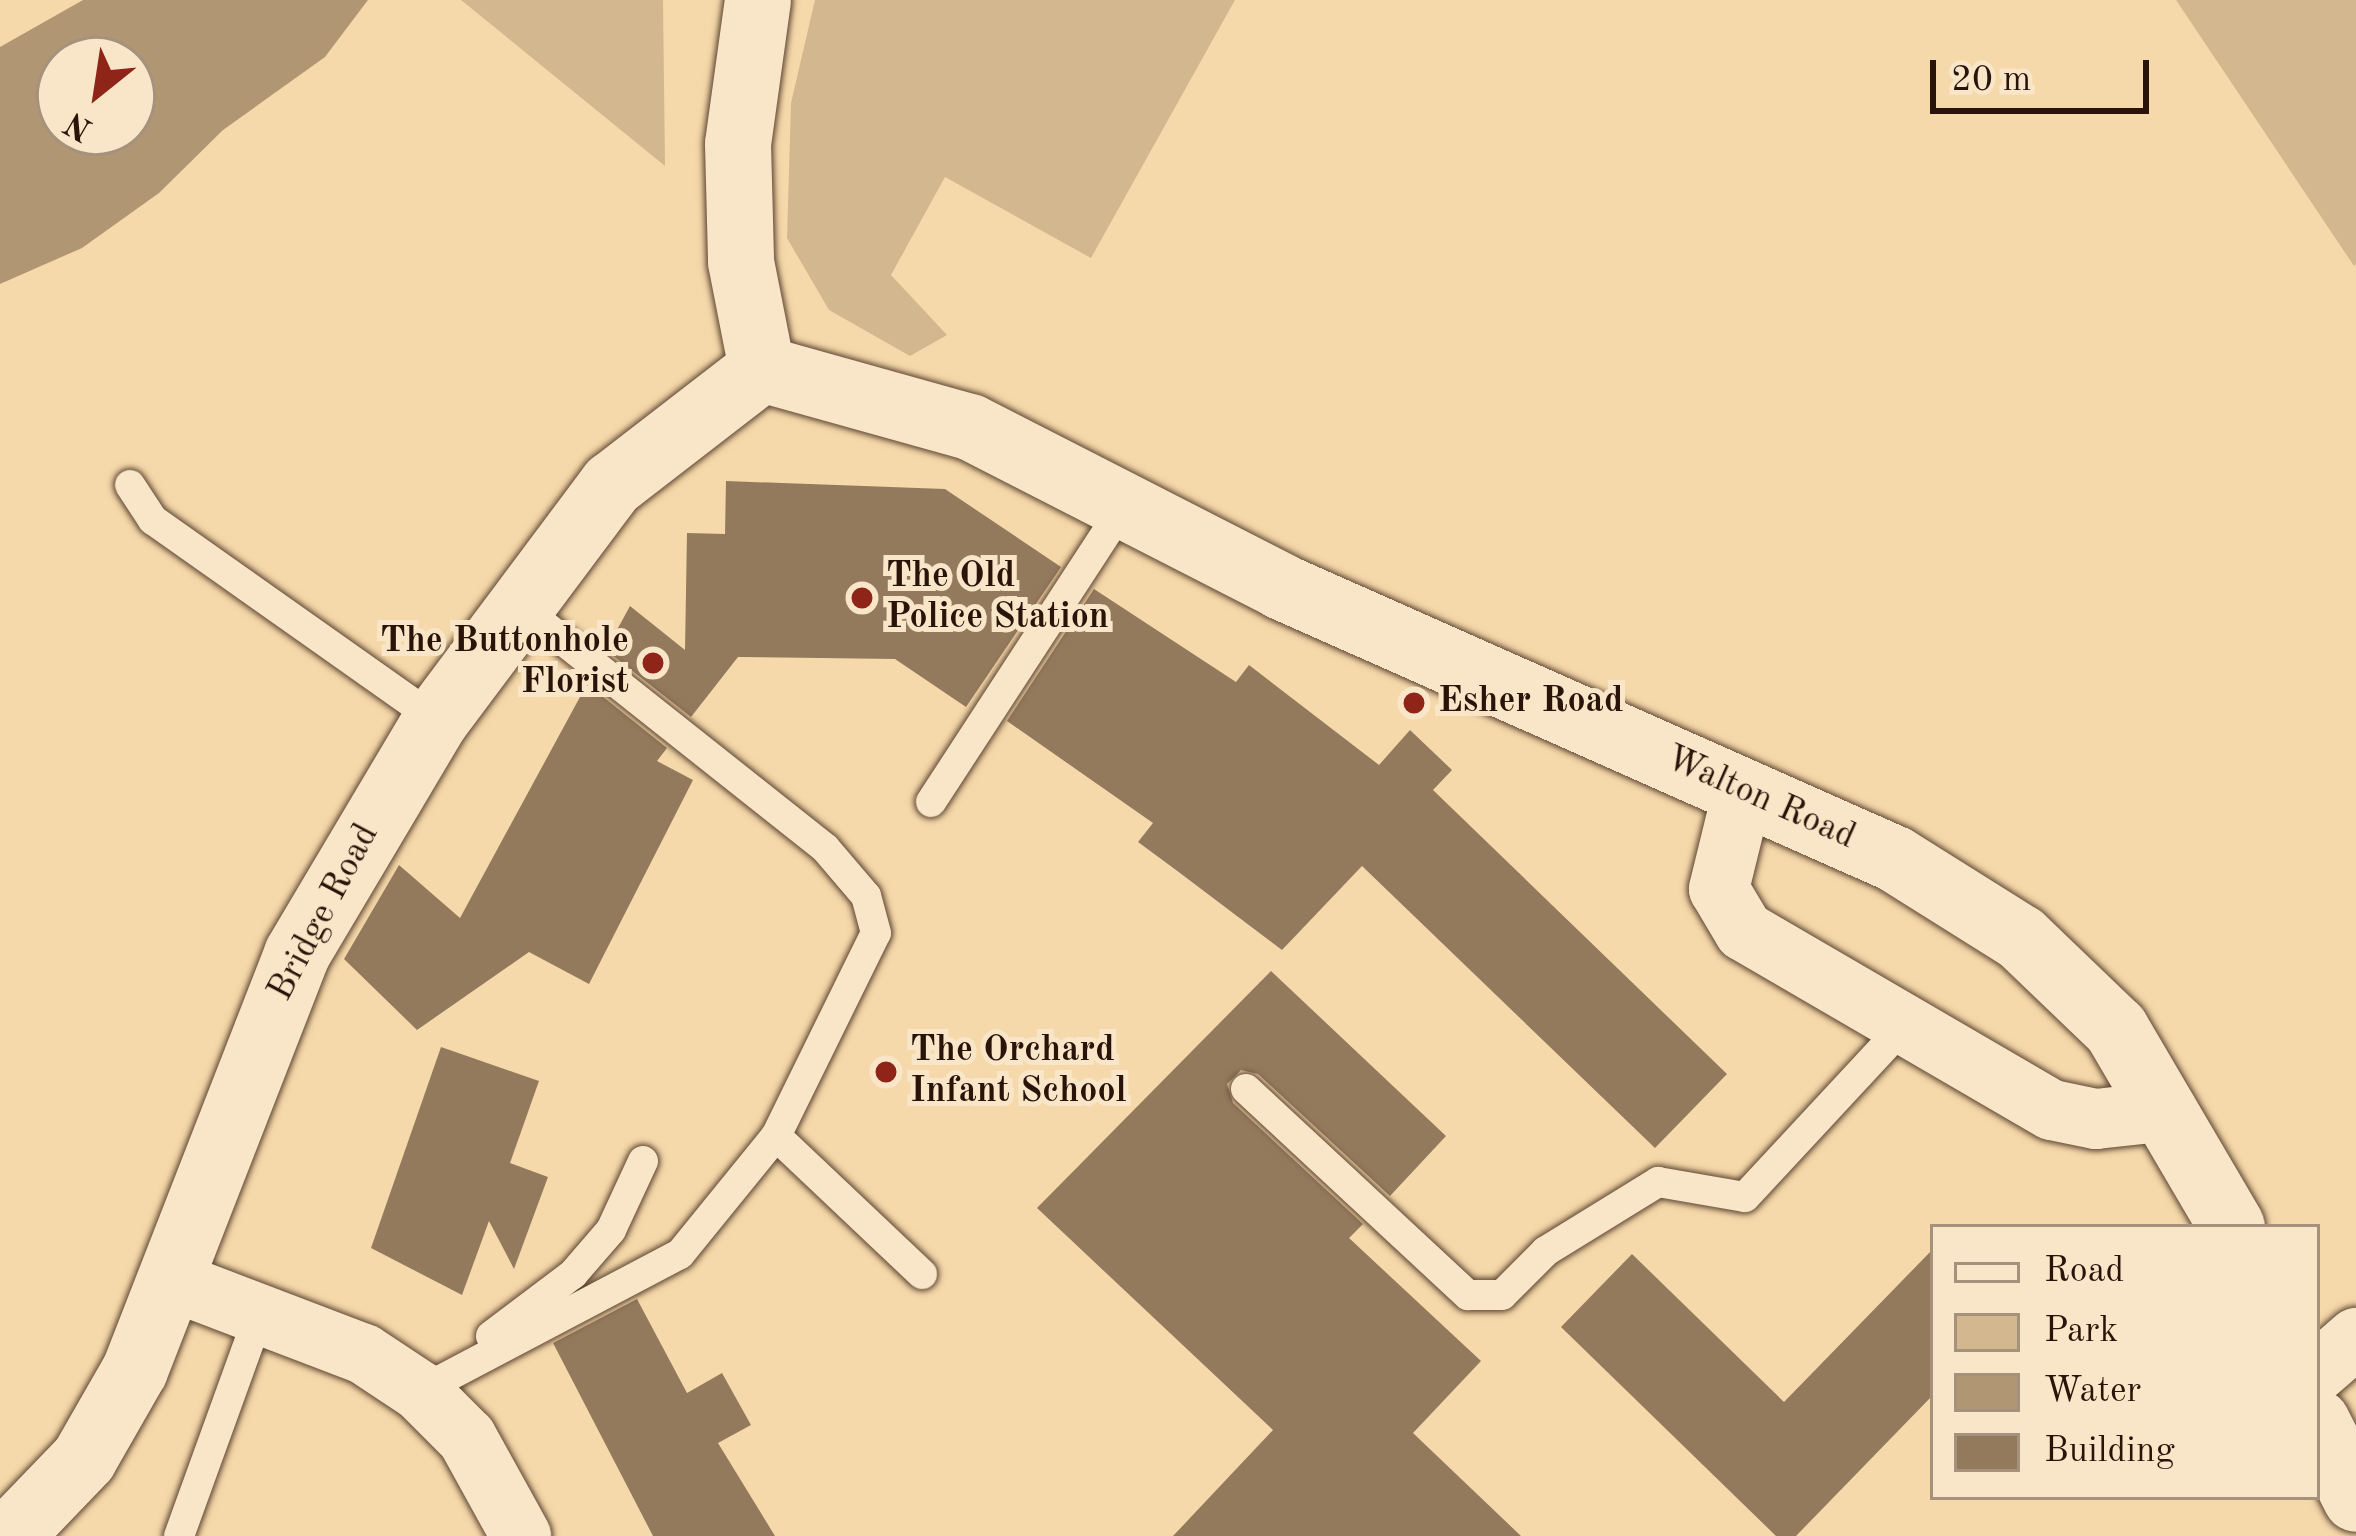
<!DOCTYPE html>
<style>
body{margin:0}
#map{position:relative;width:2356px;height:1536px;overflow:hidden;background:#f6d9aa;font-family:"Old Standard TT",serif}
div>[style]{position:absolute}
.green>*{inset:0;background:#d3b88f}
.water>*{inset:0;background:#b19674}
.building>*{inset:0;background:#947a5d}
.roads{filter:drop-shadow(0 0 3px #5d4532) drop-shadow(0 0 3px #5d4532)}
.service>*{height:30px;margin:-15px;padding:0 15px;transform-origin:15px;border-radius:15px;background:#f9e6c8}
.minor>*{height:60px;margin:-30px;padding:0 30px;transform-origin:30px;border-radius:30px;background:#f9e6c8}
.secondary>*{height:66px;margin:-33px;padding:0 33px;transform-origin:33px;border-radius:33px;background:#f9e6c8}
.dots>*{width:33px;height:33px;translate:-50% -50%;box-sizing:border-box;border:6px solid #f9e6c8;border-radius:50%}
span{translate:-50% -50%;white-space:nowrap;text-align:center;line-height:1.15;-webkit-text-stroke:10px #f9e6c8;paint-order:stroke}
.poi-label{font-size:36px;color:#2a140a;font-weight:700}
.left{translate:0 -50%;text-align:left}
.right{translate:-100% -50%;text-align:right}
.street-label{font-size:36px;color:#2a140a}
.legend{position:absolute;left:1930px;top:1224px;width:390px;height:276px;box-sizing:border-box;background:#f9e6c8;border:3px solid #a6927c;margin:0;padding:15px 21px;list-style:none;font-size:36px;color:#2a140a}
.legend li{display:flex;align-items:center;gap:24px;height:60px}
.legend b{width:60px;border:3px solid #a6927c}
.north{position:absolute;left:36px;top:36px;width:120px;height:120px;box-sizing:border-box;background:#f9e6c8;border:3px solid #a6927c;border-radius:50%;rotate:210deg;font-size:33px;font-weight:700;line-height:48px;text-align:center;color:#2a140a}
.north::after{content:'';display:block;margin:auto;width:42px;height:54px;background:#8f2418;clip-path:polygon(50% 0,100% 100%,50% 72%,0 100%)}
.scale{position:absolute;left:1930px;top:60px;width:219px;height:54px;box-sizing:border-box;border:6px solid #2a140a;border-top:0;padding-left:15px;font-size:36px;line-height:42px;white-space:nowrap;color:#2a140a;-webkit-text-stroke:9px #f9e6c8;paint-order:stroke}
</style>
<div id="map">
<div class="green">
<div style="clip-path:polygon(461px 0,663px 0,665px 166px)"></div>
<div style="clip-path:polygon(815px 0,1235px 0,1091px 258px,945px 177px,891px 275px,947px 335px,910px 356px,829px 310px,787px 238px,791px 103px)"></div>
<div style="clip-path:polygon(2176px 0,2356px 0,2356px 264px,2354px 266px)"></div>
</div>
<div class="water">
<div style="clip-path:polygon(evenodd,83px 0,368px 0,325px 57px,223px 130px,159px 193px,82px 248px,0 284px,0 47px,83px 0,60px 60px,132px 60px,132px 132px,60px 132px,60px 60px)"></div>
</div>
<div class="building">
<div style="clip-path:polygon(726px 481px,945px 489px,1061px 567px,966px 707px,895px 659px,738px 657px,691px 717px,606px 650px,630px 606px,685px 650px,687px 533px,725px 534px)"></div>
<div style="clip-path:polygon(1094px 589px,1236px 682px,1249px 665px,1379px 765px,1410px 730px,1452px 770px,1433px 790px,1727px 1074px,1655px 1148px,1362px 866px,1282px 950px,1176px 870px,1138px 842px,1153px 823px,1007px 721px)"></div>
<div style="clip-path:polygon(587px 684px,667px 748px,657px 761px,693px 780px,589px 984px,529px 952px,417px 1030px,344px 959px,399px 865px,460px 918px)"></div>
<div style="clip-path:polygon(1271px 971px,1446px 1136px,1390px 1196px,1258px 1074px,1241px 1070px,1227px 1084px,1233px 1103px,1363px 1224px,1349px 1238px,1481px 1361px,1413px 1433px,1521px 1536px,1173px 1536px,1273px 1430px,1037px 1208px)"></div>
<div style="clip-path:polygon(441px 1047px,539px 1081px,510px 1163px,548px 1177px,514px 1269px,489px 1221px,462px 1295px,371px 1248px)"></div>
<div style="clip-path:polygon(1933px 1249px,1933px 1395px,1796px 1536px,1776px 1536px,1561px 1327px,1632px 1254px,1784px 1402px)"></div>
<div style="clip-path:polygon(637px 1299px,687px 1393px,722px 1373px,751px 1425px,718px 1443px,775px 1536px,653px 1536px,553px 1343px)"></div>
</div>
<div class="roads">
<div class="service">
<div style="left:130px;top:485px;width:42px;rotate:56.7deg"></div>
<div style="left:153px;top:520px;width:347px;rotate:35.2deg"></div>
<div style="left:931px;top:802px;width:351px;rotate:-56.9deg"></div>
<div style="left:1246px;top:1089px;width:303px;rotate:42.9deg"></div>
<div style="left:1468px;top:1295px;width:34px"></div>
<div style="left:1502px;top:1295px;width:62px;rotate:-45deg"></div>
<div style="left:1546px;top:1251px;width:132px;rotate:-31.6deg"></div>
<div style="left:1658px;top:1182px;width:88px;rotate:9.8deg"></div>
<div style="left:1745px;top:1197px;width:232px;rotate:-47.1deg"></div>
<div style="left:776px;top:1136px;width:201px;rotate:43.4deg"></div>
<div style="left:491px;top:1336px;width:103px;rotate:-37.1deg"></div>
<div style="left:573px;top:1274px;width:58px;rotate:-49.2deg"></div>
<div style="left:611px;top:1230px;width:76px;rotate:-65.1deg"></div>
<div style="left:420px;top:1391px;width:294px;rotate:-27.8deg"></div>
<div style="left:680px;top:1254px;width:152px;rotate:-50.9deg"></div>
<div style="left:776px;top:1136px;width:226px;rotate:-63.8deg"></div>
<div style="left:876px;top:933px;width:38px;rotate:-105deg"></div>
<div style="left:866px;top:896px;width:63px;rotate:-130.5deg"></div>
<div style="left:825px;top:848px;width:389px;rotate:-141.6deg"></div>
<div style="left:179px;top:1536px;width:235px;rotate:-70.1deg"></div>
</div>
<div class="minor">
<div style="left:1743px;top:791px;width:101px;rotate:103.8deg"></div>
<div style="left:1719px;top:889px;width:49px;rotate:59.2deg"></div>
<div style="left:1744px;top:931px;width:356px;rotate:30.2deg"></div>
<div style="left:2052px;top:1110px;width:45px;rotate:11.6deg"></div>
<div style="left:2096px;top:1119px;width:72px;rotate:-6.3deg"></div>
<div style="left:175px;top:1282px;width:202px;rotate:20.9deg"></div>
<div style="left:364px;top:1354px;width:67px;rotate:33.5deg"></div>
<div style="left:420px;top:1391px;width:66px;rotate:45deg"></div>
<div style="left:467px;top:1438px;width:112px;rotate:61.1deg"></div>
<div style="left:2317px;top:1372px;width:52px;rotate:-41.1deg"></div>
</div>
<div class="secondary">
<div style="left:758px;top:0;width:145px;rotate:97.9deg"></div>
<div style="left:738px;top:144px;width:118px;rotate:88.5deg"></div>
<div style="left:741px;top:262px;width:109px;rotate:78.9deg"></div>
<div style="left:762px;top:369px;width:216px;rotate:15.6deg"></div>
<div style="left:970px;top:427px;width:351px;rotate:27.1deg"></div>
<div style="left:1282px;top:587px;width:671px;rotate:23.93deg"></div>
<div style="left:1895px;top:859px;width:149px;rotate:32.1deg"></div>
<div style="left:2021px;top:938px;width:132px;rotate:43.8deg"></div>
<div style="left:2116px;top:1029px;width:229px;rotate:59.6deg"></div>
<div style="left:2317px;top:1422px;width:86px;rotate:63.1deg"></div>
<div style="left:10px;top:1536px;width:107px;rotate:-46.1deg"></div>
<div style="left:84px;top:1459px;width:103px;rotate:-60.2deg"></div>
<div style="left:135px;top:1370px;width:446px;rotate:-68.7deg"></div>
<div style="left:297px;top:954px;width:272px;rotate:-59.3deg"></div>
<div style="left:436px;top:720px;width:294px;rotate:-53.2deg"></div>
<div style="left:612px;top:485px;width:190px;rotate:-37.7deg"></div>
</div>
</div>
<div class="dots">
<div style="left:862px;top:598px;background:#8f2418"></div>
<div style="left:653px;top:663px;background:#8f2418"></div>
<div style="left:1414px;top:703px;background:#8f2418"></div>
<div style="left:886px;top:1072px;background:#8f2418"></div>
</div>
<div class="poi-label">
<span class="left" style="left:886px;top:598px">The Old<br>Police Station</span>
<span class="right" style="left:629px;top:663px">The Buttonhole<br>Florist</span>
<span class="left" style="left:1438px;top:703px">Esher Road</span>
<span class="left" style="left:910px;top:1072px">The Orchard<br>Infant School</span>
</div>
<div class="street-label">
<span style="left:1760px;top:799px;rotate:24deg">Walton Road</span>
<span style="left:325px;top:913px;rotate:-62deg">Bridge Road</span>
</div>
<ul class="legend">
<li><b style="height:15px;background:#f9e6c8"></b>Road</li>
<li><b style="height:33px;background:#d3b88f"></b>Park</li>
<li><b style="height:33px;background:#b19674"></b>Water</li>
<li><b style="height:33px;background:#947a5d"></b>Building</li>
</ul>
<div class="north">N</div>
<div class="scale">20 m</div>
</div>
